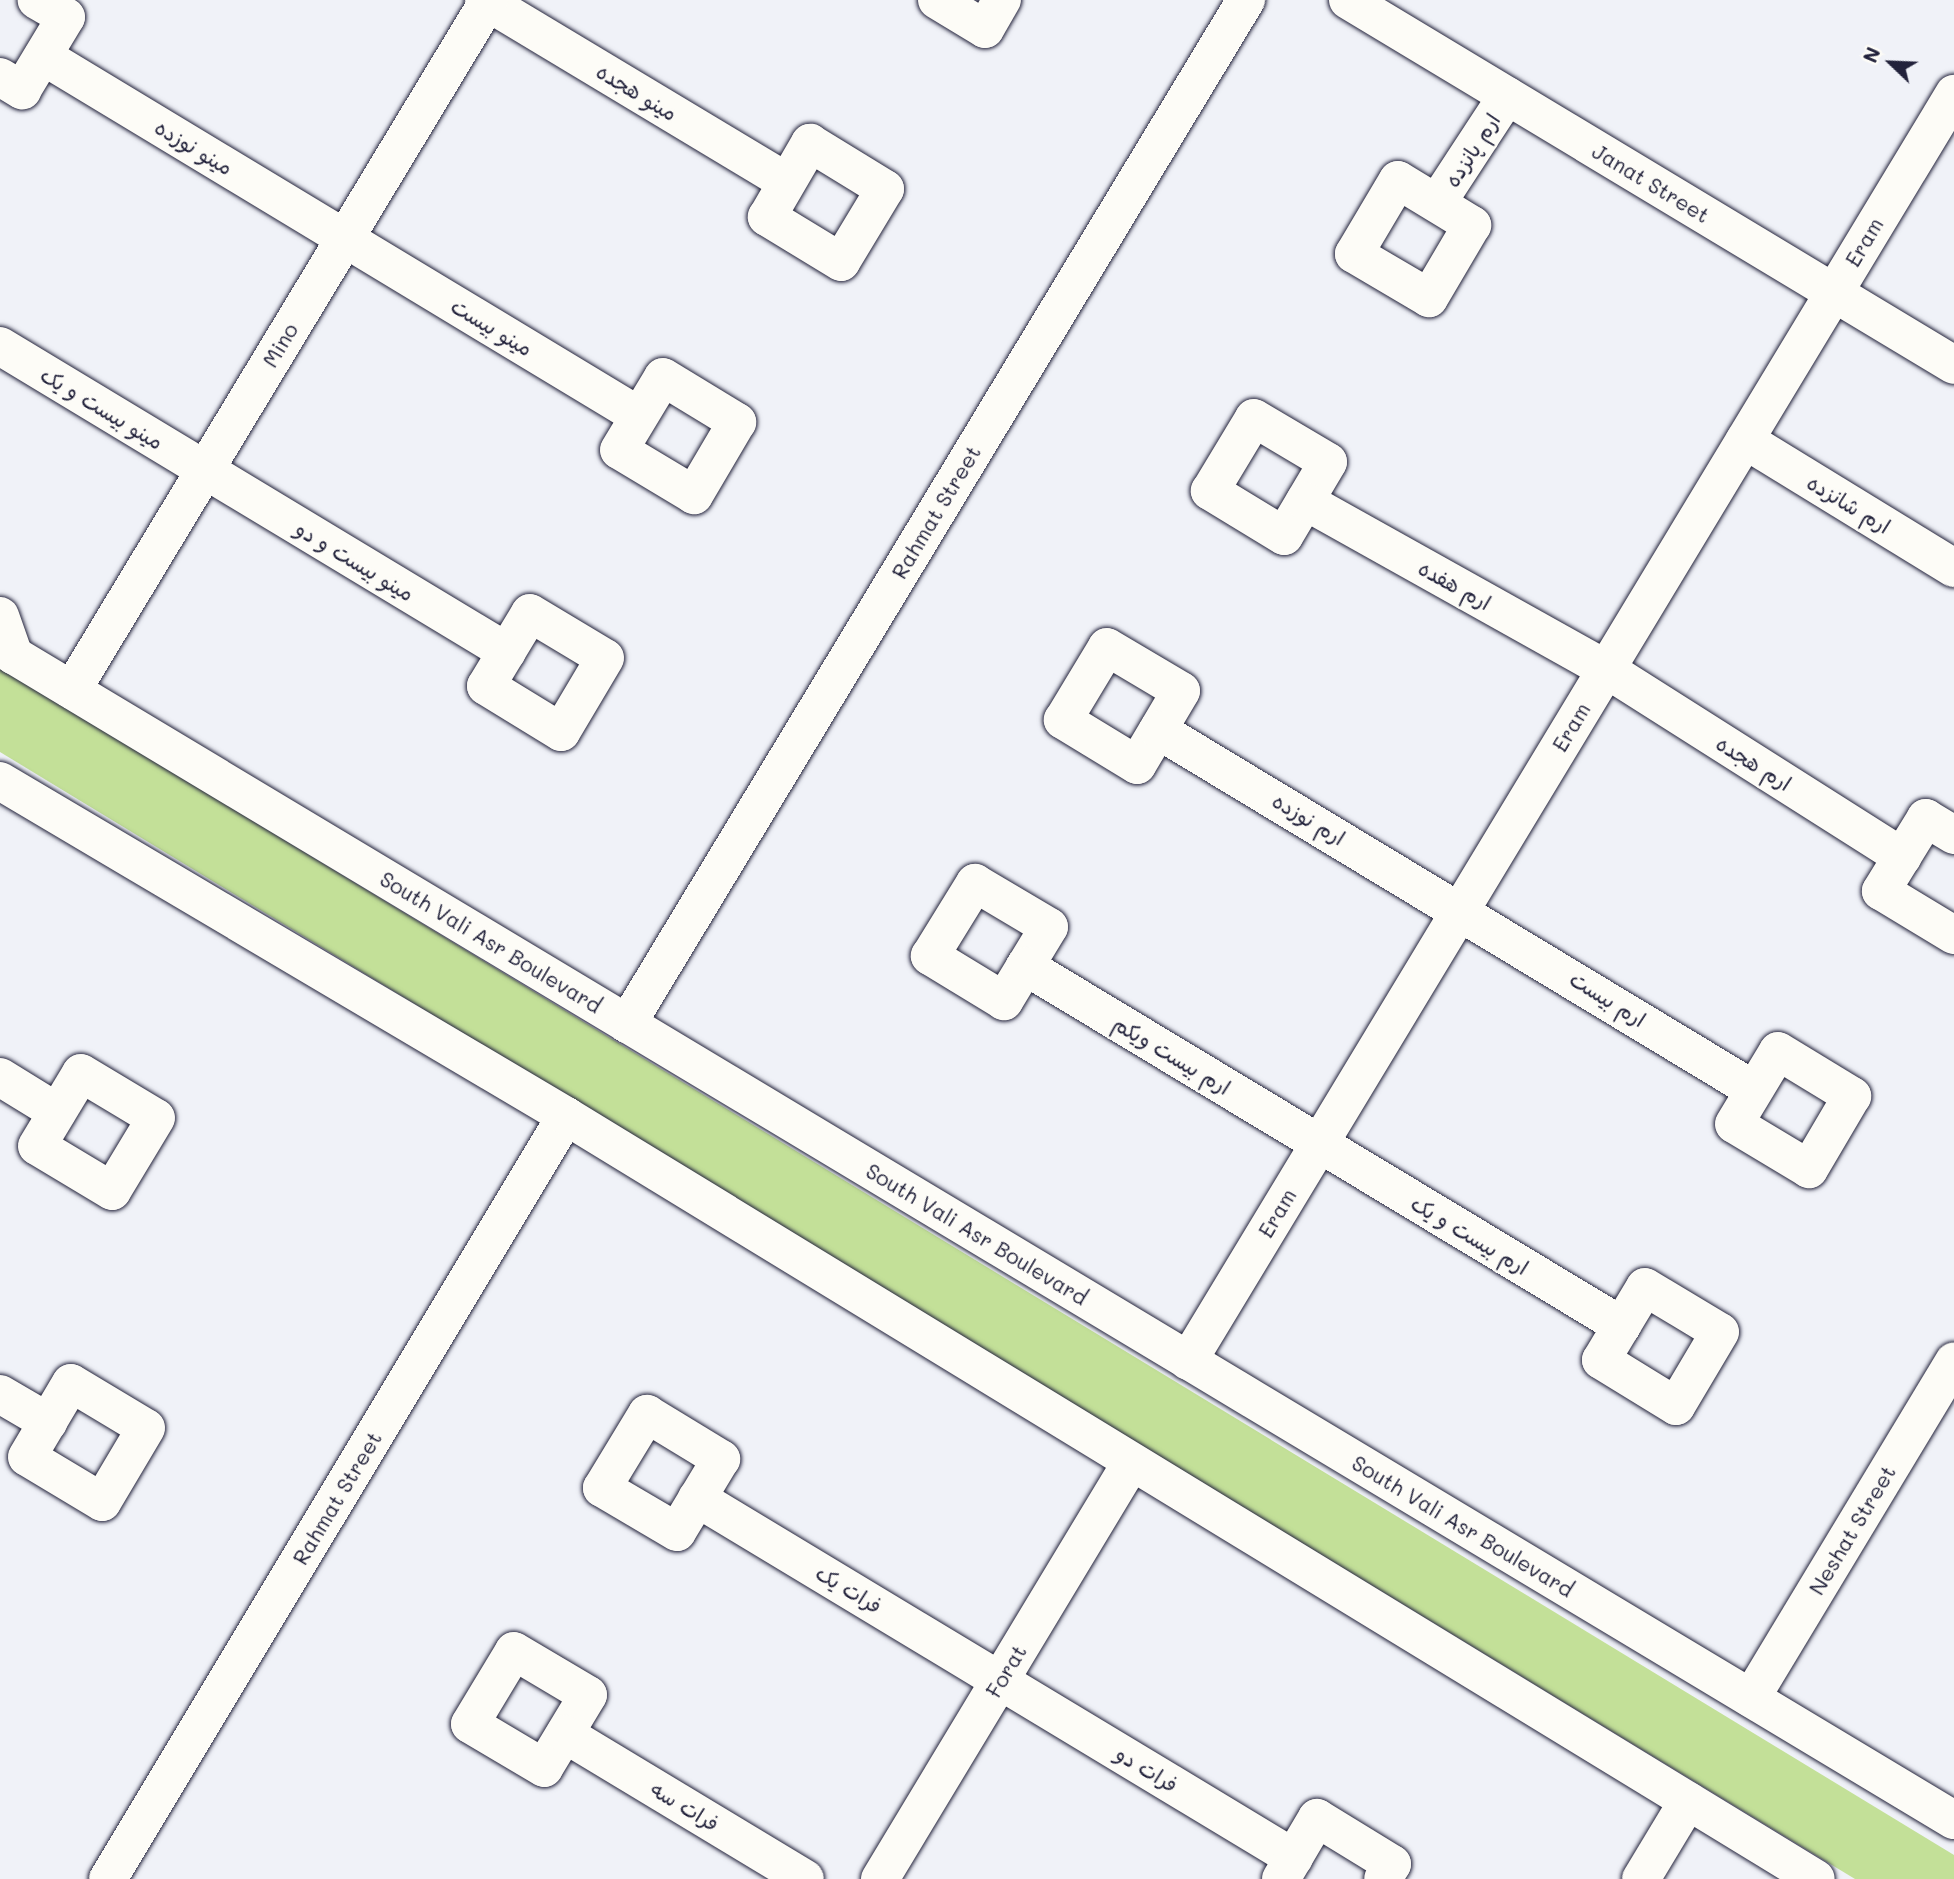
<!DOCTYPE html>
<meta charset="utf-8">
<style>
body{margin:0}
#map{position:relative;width:1954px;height:1879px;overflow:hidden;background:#f0f2f8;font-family:Mali,"Playpen Sans Arabic",sans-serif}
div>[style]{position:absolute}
.green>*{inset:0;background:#c3e098}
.roads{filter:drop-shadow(0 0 2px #22223b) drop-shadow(0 0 2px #22223b)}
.minor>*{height:38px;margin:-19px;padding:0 19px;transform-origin:19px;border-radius:19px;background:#fdfcf7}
.major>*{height:38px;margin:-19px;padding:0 19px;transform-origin:19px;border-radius:19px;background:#fdfcf7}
span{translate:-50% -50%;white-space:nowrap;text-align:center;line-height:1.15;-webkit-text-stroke:5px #fdfcf7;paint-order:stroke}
.street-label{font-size:21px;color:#22223b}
.north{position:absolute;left:1856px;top:28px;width:70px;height:70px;-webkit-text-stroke:5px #fdfcf7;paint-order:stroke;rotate:293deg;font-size:19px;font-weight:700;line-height:28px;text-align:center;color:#22223b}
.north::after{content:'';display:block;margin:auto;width:24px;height:32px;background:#22223b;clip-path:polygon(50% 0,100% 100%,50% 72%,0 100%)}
</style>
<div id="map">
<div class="green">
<div style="clip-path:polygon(0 667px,1954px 1855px,1954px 1879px,1855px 1879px,0 752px)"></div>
</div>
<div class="roads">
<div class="minor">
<div style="left:484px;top:0;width:353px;rotate:31deg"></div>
<div style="left:937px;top:0;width:56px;rotate:31.1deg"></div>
<div style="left:985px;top:29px;width:34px;rotate:-60deg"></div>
<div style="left:1348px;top:0;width:707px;rotate:31.06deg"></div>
<div style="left:43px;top:56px;width:696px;rotate:31.13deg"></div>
<div style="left:0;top:77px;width:26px;rotate:31deg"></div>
<div style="left:22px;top:90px;width:85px;rotate:-58.9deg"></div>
<div style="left:66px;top:17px;width:34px;rotate:-150deg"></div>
<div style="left:810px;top:143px;width:88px;rotate:31.5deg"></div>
<div style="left:885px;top:189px;width:85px;rotate:121.1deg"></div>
<div style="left:841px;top:262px;width:87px;rotate:-148.7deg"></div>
<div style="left:767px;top:217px;width:86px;rotate:-59.8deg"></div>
<div style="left:1398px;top:180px;width:87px;rotate:31.3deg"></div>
<div style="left:1472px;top:225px;width:85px;rotate:120.5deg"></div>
<div style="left:1429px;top:298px;width:87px;rotate:-149.6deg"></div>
<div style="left:1354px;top:254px;width:86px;rotate:-59.3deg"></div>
<div style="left:1437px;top:203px;width:128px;rotate:-56.8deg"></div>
<div style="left:0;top:346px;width:592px;rotate:31.11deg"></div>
<div style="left:663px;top:377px;width:87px;rotate:31.3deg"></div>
<div style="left:737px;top:422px;width:85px;rotate:120.5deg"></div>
<div style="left:694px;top:495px;width:87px;rotate:-149deg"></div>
<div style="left:619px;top:450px;width:85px;rotate:-58.9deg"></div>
<div style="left:1254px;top:418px;width:86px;rotate:30.7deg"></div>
<div style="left:1328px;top:462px;width:86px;rotate:120.7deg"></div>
<div style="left:1284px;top:536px;width:87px;rotate:-148.7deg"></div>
<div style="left:1210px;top:491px;width:85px;rotate:-58.9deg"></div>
<div style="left:1745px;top:440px;width:245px;rotate:31.5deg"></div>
<div style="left:1305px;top:501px;width:345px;rotate:29.2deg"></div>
<div style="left:1606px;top:669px;width:351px;rotate:32.4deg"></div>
<div style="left:530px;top:613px;width:87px;rotate:31deg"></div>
<div style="left:605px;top:658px;width:86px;rotate:120.7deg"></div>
<div style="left:561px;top:732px;width:88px;rotate:-148.5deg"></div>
<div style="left:486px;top:686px;width:85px;rotate:-58.9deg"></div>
<div style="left:0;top:616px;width:42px;rotate:70.7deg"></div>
<div style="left:1107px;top:647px;width:86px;rotate:30.7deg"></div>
<div style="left:1181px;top:691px;width:86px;rotate:120.7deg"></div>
<div style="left:1137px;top:765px;width:87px;rotate:-148.7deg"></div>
<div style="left:1063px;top:720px;width:85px;rotate:-58.9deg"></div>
<div style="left:72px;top:690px;width:806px;rotate:-58.85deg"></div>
<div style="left:1158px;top:730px;width:696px;rotate:31.13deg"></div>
<div style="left:1954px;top:835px;width:33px;rotate:-149deg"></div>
<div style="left:1926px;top:818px;width:86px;rotate:121.7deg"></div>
<div style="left:1881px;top:891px;width:85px;rotate:31.1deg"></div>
<div style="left:975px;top:883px;width:86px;rotate:30.7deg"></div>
<div style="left:1049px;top:927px;width:87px;rotate:121.3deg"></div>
<div style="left:1004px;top:1001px;width:87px;rotate:-148.7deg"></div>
<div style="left:930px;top:956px;width:86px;rotate:-58.3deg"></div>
<div style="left:1025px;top:966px;width:697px;rotate:31.09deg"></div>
<div style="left:627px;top:1024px;width:1197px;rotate:-58.85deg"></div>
<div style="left:1778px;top:1051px;width:87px;rotate:31.3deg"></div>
<div style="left:1852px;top:1096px;width:85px;rotate:120.5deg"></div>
<div style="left:1809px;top:1169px;width:87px;rotate:-149deg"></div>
<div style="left:1734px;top:1124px;width:85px;rotate:-58.9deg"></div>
<div style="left:81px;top:1073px;width:87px;rotate:31deg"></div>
<div style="left:156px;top:1118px;width:85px;rotate:121.1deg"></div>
<div style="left:112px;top:1191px;width:87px;rotate:-149deg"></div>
<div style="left:37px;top:1146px;width:85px;rotate:-58.9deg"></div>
<div style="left:0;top:1077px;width:67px;rotate:31.6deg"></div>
<div style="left:1645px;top:1287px;width:87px;rotate:31deg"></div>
<div style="left:1720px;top:1332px;width:86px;rotate:120.7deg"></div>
<div style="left:1676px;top:1406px;width:88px;rotate:-148.5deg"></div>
<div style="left:1601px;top:1360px;width:85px;rotate:-58.9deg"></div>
<div style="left:1188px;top:1361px;width:1481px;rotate:-58.84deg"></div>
<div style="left:71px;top:1383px;width:87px;rotate:31deg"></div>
<div style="left:146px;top:1428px;width:86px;rotate:120.7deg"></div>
<div style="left:102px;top:1502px;width:87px;rotate:-149deg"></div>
<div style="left:27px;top:1457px;width:86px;rotate:-59.3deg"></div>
<div style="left:0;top:1394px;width:56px;rotate:30.3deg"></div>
<div style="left:647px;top:1414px;width:87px;rotate:31.3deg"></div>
<div style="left:721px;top:1459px;width:85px;rotate:121.1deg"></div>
<div style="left:677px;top:1532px;width:87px;rotate:-149.6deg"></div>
<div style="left:602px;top:1488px;width:87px;rotate:-58.7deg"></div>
<div style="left:697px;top:1498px;width:697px;rotate:31.09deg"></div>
<div style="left:514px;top:1651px;width:86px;rotate:30.7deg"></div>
<div style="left:588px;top:1695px;width:85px;rotate:121.1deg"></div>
<div style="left:544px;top:1768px;width:86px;rotate:-149.3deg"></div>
<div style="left:470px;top:1724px;width:85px;rotate:-58.9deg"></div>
<div style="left:1751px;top:1698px;width:393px;rotate:-58.9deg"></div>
<div style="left:565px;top:1734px;width:280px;rotate:31.1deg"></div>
<div style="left:108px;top:1879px;width:890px;rotate:-59.03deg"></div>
<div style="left:880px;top:1879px;width:487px;rotate:-58.9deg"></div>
<div style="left:1281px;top:1879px;width:71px;rotate:-59.5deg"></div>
<div style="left:1317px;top:1818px;width:88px;rotate:31.5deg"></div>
<div style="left:1392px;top:1864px;width:17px;rotate:121deg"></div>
<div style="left:1641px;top:1879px;width:91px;rotate:-58.9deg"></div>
</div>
<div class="major">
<div style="left:0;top:647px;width:2279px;rotate:30.98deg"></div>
<div style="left:0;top:781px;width:658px;rotate:30.62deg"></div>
<div style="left:566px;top:1116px;width:1464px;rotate:31.4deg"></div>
</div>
</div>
<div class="street-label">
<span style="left:637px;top:92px;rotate:31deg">مینو هجده</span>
<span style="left:194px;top:147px;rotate:31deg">مینو نوزده</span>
<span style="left:1472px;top:150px;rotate:-57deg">ارم پانزده</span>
<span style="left:1651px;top:183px;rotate:31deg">Janat Street</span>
<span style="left:1864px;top:242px;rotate:-59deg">Eram</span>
<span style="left:492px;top:327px;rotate:31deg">مینو بیست</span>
<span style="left:280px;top:345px;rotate:-59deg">Mino</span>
<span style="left:102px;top:408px;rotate:31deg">مینو بیست و یک</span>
<span style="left:1849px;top:504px;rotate:31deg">ارم شانزده</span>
<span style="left:936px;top:512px;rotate:-59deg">Rahmat Street</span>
<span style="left:355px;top:561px;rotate:31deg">مینو بیست و دو</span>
<span style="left:1455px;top:585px;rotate:29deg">ارم هفده</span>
<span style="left:1571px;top:727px;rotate:-59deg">Eram</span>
<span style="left:1754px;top:763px;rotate:32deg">ارم هجده</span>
<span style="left:1309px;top:819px;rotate:31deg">ارم نوزده</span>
<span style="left:491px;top:942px;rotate:31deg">South Vali Asr Boulevard</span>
<span style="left:1608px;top:999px;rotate:32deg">ارم بیست</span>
<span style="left:1172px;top:1055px;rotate:31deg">ارم بیست ویکم</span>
<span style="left:1277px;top:1213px;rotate:-59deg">Eram</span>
<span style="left:977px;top:1234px;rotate:31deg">South Vali Asr Boulevard</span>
<span style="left:1470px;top:1235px;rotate:31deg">ارم بیست و یک</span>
<span style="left:337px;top:1498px;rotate:-59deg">Rahmat Street</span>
<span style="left:1463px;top:1526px;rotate:31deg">South Vali Asr Boulevard</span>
<span style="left:1852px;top:1530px;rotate:-59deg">Neshat Street</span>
<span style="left:849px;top:1589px;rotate:31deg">فرات یک</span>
<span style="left:1006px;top:1671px;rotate:-59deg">Forat</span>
<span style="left:1147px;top:1769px;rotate:31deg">فرات دو</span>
<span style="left:685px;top:1806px;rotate:31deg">فرات سه</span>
</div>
<div class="north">N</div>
</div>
